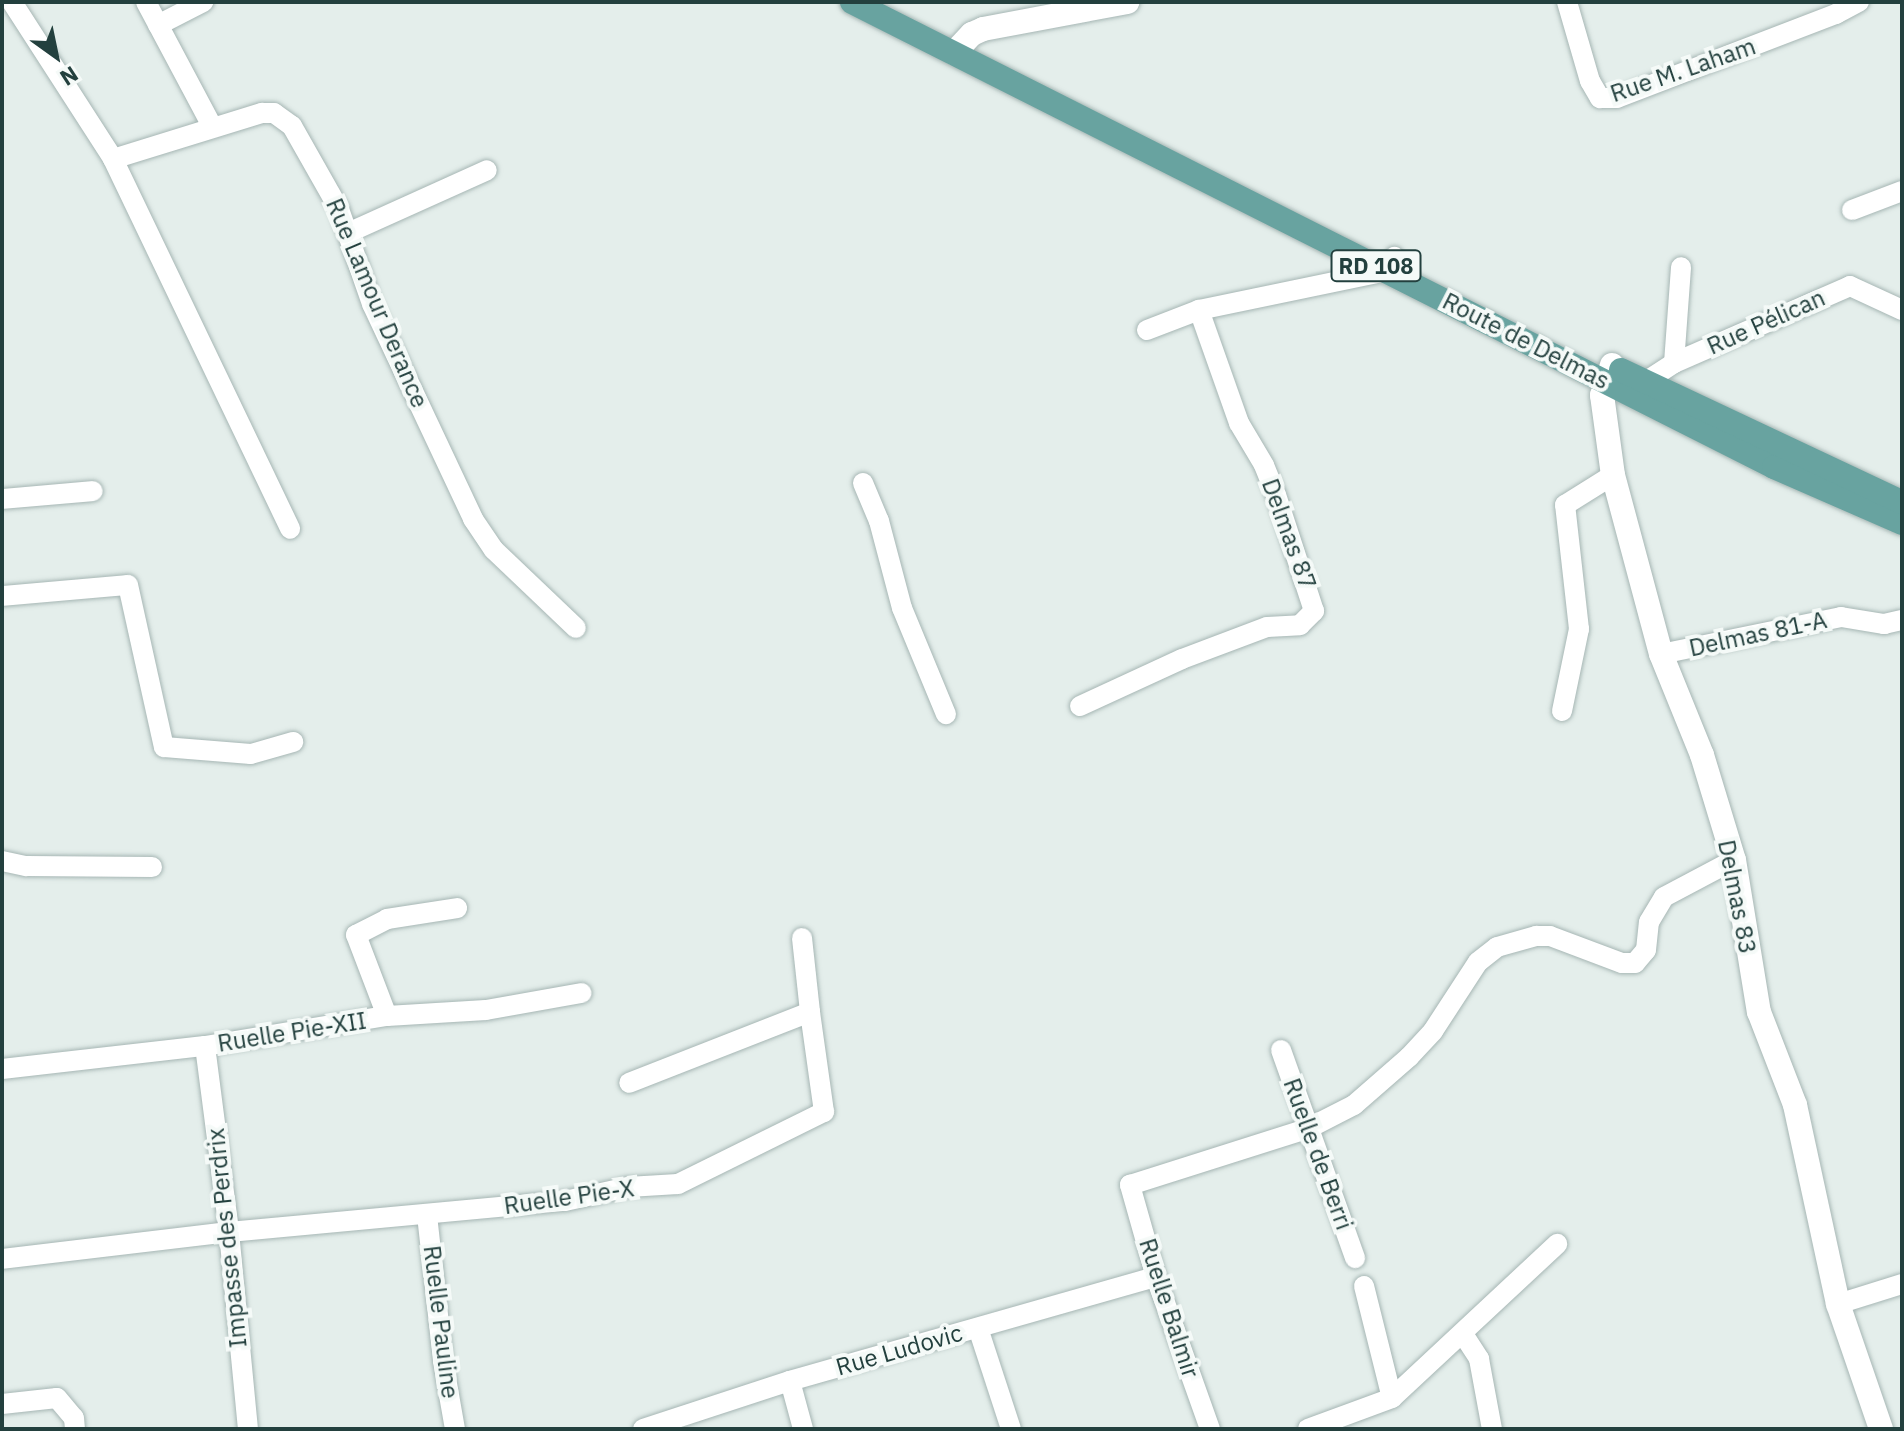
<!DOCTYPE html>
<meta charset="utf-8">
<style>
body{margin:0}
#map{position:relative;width:1904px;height:1431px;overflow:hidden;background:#e4eeeb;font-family:"IBM Plex Sans",sans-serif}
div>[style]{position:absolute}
.roads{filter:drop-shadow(0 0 2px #a6b6b4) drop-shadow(0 0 2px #a6b6b4)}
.street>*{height:20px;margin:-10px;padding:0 10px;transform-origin:10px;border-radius:10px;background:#fff}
.secondary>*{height:24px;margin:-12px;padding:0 12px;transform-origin:12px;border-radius:12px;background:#fff}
.primary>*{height:24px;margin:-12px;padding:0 12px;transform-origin:12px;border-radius:12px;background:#68a3a0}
span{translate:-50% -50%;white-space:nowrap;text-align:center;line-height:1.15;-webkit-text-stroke:8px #f5faf8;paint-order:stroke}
.shield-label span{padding:2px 6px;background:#f5faf8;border:2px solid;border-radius:6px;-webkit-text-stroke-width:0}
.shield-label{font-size:22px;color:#23403e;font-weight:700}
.street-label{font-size:24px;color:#23403e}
.frame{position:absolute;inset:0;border:4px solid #23403e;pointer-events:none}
.north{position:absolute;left:16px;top:16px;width:80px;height:80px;-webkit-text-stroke:6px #f5faf8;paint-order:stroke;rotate:147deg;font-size:22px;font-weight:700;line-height:32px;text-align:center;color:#23403e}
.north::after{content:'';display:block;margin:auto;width:28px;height:36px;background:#23403e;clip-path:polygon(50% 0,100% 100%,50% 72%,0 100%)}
</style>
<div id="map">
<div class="roads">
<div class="street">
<div style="left:12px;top:2px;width:187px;rotate:57.2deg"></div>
<div style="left:113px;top:159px;width:410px;rotate:64.4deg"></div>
<div style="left:146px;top:2px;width:140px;rotate:62deg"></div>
<div style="left:1567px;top:2px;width:82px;rotate:73.8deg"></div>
<div style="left:1590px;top:81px;width:20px;rotate:60deg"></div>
<div style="left:1600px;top:98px;width:17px"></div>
<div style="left:1617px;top:98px;width:235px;rotate:-21deg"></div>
<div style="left:1836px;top:14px;width:26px;rotate:-28deg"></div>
<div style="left:158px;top:25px;width:51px;rotate:-27.1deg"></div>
<div style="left:113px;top:159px;width:156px;rotate:-17.2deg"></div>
<div style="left:262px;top:113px;width:12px"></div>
<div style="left:274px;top:113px;width:22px;rotate:36deg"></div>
<div style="left:292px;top:126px;width:95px;rotate:60.5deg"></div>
<div style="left:339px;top:209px;width:101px;rotate:70.8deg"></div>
<div style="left:372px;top:304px;width:238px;rotate:64.8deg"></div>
<div style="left:473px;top:519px;width:37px;rotate:56deg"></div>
<div style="left:494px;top:550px;width:113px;rotate:43.6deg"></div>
<div style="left:1852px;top:210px;width:53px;rotate:-20.8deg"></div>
<div style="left:350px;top:232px;width:150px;rotate:-24.3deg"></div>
<div style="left:1147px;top:330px;width:56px;rotate:-21deg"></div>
<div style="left:1199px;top:310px;width:192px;rotate:-11.7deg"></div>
<div style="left:1387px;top:271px;width:16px;rotate:-63deg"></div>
<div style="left:1674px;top:363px;width:192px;rotate:-23.6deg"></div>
<div style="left:1850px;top:286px;width:57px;rotate:24.8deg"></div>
<div style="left:1645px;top:382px;width:35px;rotate:-33deg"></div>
<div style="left:1674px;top:363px;width:96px;rotate:-85.8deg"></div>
<div style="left:863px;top:483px;width:41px;rotate:67.2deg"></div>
<div style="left:879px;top:521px;width:90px;rotate:75.2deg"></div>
<div style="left:902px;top:608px;width:115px;rotate:67.5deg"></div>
<div style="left:2px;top:499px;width:91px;rotate:-5deg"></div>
<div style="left:2px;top:596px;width:126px;rotate:-5deg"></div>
<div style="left:128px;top:585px;width:166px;rotate:77.5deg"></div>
<div style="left:164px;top:747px;width:87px;rotate:4.6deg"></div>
<div style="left:251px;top:754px;width:44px;rotate:-15.9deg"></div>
<div style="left:1661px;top:654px;width:184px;rotate:-11.6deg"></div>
<div style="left:1841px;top:617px;width:44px;rotate:9.2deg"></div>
<div style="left:1884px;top:624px;width:18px;rotate:-13deg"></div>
<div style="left:1080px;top:706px;width:112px;rotate:-24.7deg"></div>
<div style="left:1182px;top:659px;width:91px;rotate:-20.6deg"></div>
<div style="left:1267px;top:627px;width:33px;rotate:-3deg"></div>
<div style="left:1300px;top:625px;width:20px;rotate:-45deg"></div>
<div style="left:1314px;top:611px;width:122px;rotate:-108.1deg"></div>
<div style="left:1276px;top:495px;width:32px;rotate:-112deg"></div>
<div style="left:1264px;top:465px;width:49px;rotate:-120.8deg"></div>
<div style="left:1239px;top:423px;width:120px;rotate:-109.5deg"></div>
<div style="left:1562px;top:711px;width:84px;rotate:-78.3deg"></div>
<div style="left:1579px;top:629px;width:125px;rotate:-96.4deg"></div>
<div style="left:1565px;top:505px;width:57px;rotate:-32deg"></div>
<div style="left:2px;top:861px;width:25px;rotate:12deg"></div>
<div style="left:26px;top:866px;width:126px;rotate:0.5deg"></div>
<div style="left:802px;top:938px;width:74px;rotate:83.8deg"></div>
<div style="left:387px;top:1016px;width:87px;rotate:-110.9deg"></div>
<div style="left:356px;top:935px;width:35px;rotate:-27deg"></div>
<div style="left:387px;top:919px;width:71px;rotate:-8.9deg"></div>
<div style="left:205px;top:1046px;width:188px;rotate:82.6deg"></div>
<div style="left:229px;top:1232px;width:198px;rotate:84.5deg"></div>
<div style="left:1281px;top:1050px;width:221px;rotate:70.4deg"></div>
<div style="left:2px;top:1069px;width:204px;rotate:-6.5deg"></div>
<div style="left:205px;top:1046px;width:184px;rotate:-9.4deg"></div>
<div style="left:387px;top:1016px;width:99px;rotate:-3.5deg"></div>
<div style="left:486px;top:1010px;width:97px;rotate:-10.1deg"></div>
<div style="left:427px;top:1215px;width:147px;rotate:83.7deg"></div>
<div style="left:443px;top:1361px;width:69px;rotate:80deg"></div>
<div style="left:2px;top:1259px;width:229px;rotate:-6.8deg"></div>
<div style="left:229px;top:1232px;width:337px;rotate:-5.3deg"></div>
<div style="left:565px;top:1201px;width:65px;rotate:-12.5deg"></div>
<div style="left:628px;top:1187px;width:50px;rotate:-3.4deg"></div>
<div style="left:678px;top:1184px;width:163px;rotate:-26.3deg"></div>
<div style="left:824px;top:1112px;width:101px;rotate:-98deg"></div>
<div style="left:810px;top:1012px;width:194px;rotate:158.6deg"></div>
<div style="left:1364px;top:1286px;width:115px;rotate:76deg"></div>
<div style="left:1838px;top:1304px;width:67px;rotate:-17.4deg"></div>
<div style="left:978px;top:1328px;width:106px;rotate:71.9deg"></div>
<div style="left:1463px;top:1334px;width:30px;rotate:57deg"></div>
<div style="left:1479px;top:1359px;width:71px;rotate:79.5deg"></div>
<div style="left:790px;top:1381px;width:50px;rotate:74.8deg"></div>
<div style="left:2px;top:1404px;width:55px;rotate:-6.2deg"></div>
<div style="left:57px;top:1398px;width:26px;rotate:50deg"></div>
<div style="left:74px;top:1418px;width:11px;rotate:85deg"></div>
<div style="left:643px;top:1429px;width:155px;rotate:-18.1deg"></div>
<div style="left:790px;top:1381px;width:380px;rotate:-15.9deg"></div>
<div style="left:1210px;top:1429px;width:161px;rotate:-109.6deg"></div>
<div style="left:1156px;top:1277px;width:96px;rotate:-105.8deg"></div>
<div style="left:1130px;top:1185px;width:186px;rotate:-17.6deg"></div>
<div style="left:1307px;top:1129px;width:53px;rotate:-27.1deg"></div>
<div style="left:1354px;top:1105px;width:73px;rotate:-41.1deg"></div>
<div style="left:1409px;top:1057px;width:35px;rotate:-47deg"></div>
<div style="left:1433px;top:1031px;width:82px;rotate:-56.9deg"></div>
<div style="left:1478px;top:962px;width:24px;rotate:-38deg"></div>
<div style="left:1497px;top:947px;width:41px;rotate:-15.8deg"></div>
<div style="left:1536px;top:936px;width:14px"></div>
<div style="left:1550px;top:936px;width:77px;rotate:20.6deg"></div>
<div style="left:1622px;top:963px;width:13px"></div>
<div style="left:1635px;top:963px;width:17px;rotate:-50deg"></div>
<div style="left:1646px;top:950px;width:28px;rotate:-84deg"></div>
<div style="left:1649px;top:922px;width:29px;rotate:-59deg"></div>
<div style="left:1664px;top:897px;width:79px;rotate:-27.9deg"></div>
<div style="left:1308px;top:1429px;width:90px;rotate:-20.3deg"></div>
<div style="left:1392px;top:1398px;width:226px;rotate:-43deg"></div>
</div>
<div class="secondary">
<div style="left:954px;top:53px;width:26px;rotate:-47deg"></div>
<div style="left:972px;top:34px;width:12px;rotate:-24deg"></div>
<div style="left:983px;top:29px;width:147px;rotate:-10.6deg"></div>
<div style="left:1612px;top:365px;width:32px;rotate:108deg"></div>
<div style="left:1602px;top:395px;width:81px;rotate:82.2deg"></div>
<div style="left:1613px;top:475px;width:185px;rotate:75deg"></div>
<div style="left:1661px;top:654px;width:109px;rotate:67.9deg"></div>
<div style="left:1702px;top:755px;width:110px;rotate:73.1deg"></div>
<div style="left:1734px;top:860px;width:154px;rotate:80.7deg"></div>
<div style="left:1759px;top:1012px;width:100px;rotate:68.8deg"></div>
<div style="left:1795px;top:1105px;width:204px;rotate:77.8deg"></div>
<div style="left:1838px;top:1304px;width:132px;rotate:71deg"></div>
</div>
<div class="primary">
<div style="left:852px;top:2px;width:1033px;rotate:26.76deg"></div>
<div style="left:1774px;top:467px;width:140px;rotate:23.6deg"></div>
<div style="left:1621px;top:370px;width:310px;rotate:25.2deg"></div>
</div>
</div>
<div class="shield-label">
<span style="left:1376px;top:266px">RD 108</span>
</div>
<div class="street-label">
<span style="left:1683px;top:70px;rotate:-19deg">Rue M. Laham</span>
<span style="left:377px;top:303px;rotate:67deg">Rue Lamour Derance</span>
<span style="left:1766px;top:322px;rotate:-24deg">Rue Pélican</span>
<span style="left:1526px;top:341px;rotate:27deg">Route de Delmas</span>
<span style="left:1289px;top:534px;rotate:70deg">Delmas 87</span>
<span style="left:1758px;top:634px;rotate:-12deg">Delmas 81-A</span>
<span style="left:1737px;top:897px;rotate:79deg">Delmas 83</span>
<span style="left:292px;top:1032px;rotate:-9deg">Ruelle Pie-XII</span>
<span style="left:1318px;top:1154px;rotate:70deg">Ruelle de Berri</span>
<span style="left:569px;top:1197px;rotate:-8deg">Ruelle Pie-X</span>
<span style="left:227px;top:1238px;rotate:-96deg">Impasse des Perdrix</span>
<span style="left:1169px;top:1308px;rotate:72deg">Ruelle Balmir</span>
<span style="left:441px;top:1322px;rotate:83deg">Ruelle Pauline</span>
<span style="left:899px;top:1350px;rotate:-16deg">Rue Ludovic</span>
</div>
<div class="frame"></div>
<div class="north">N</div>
</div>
